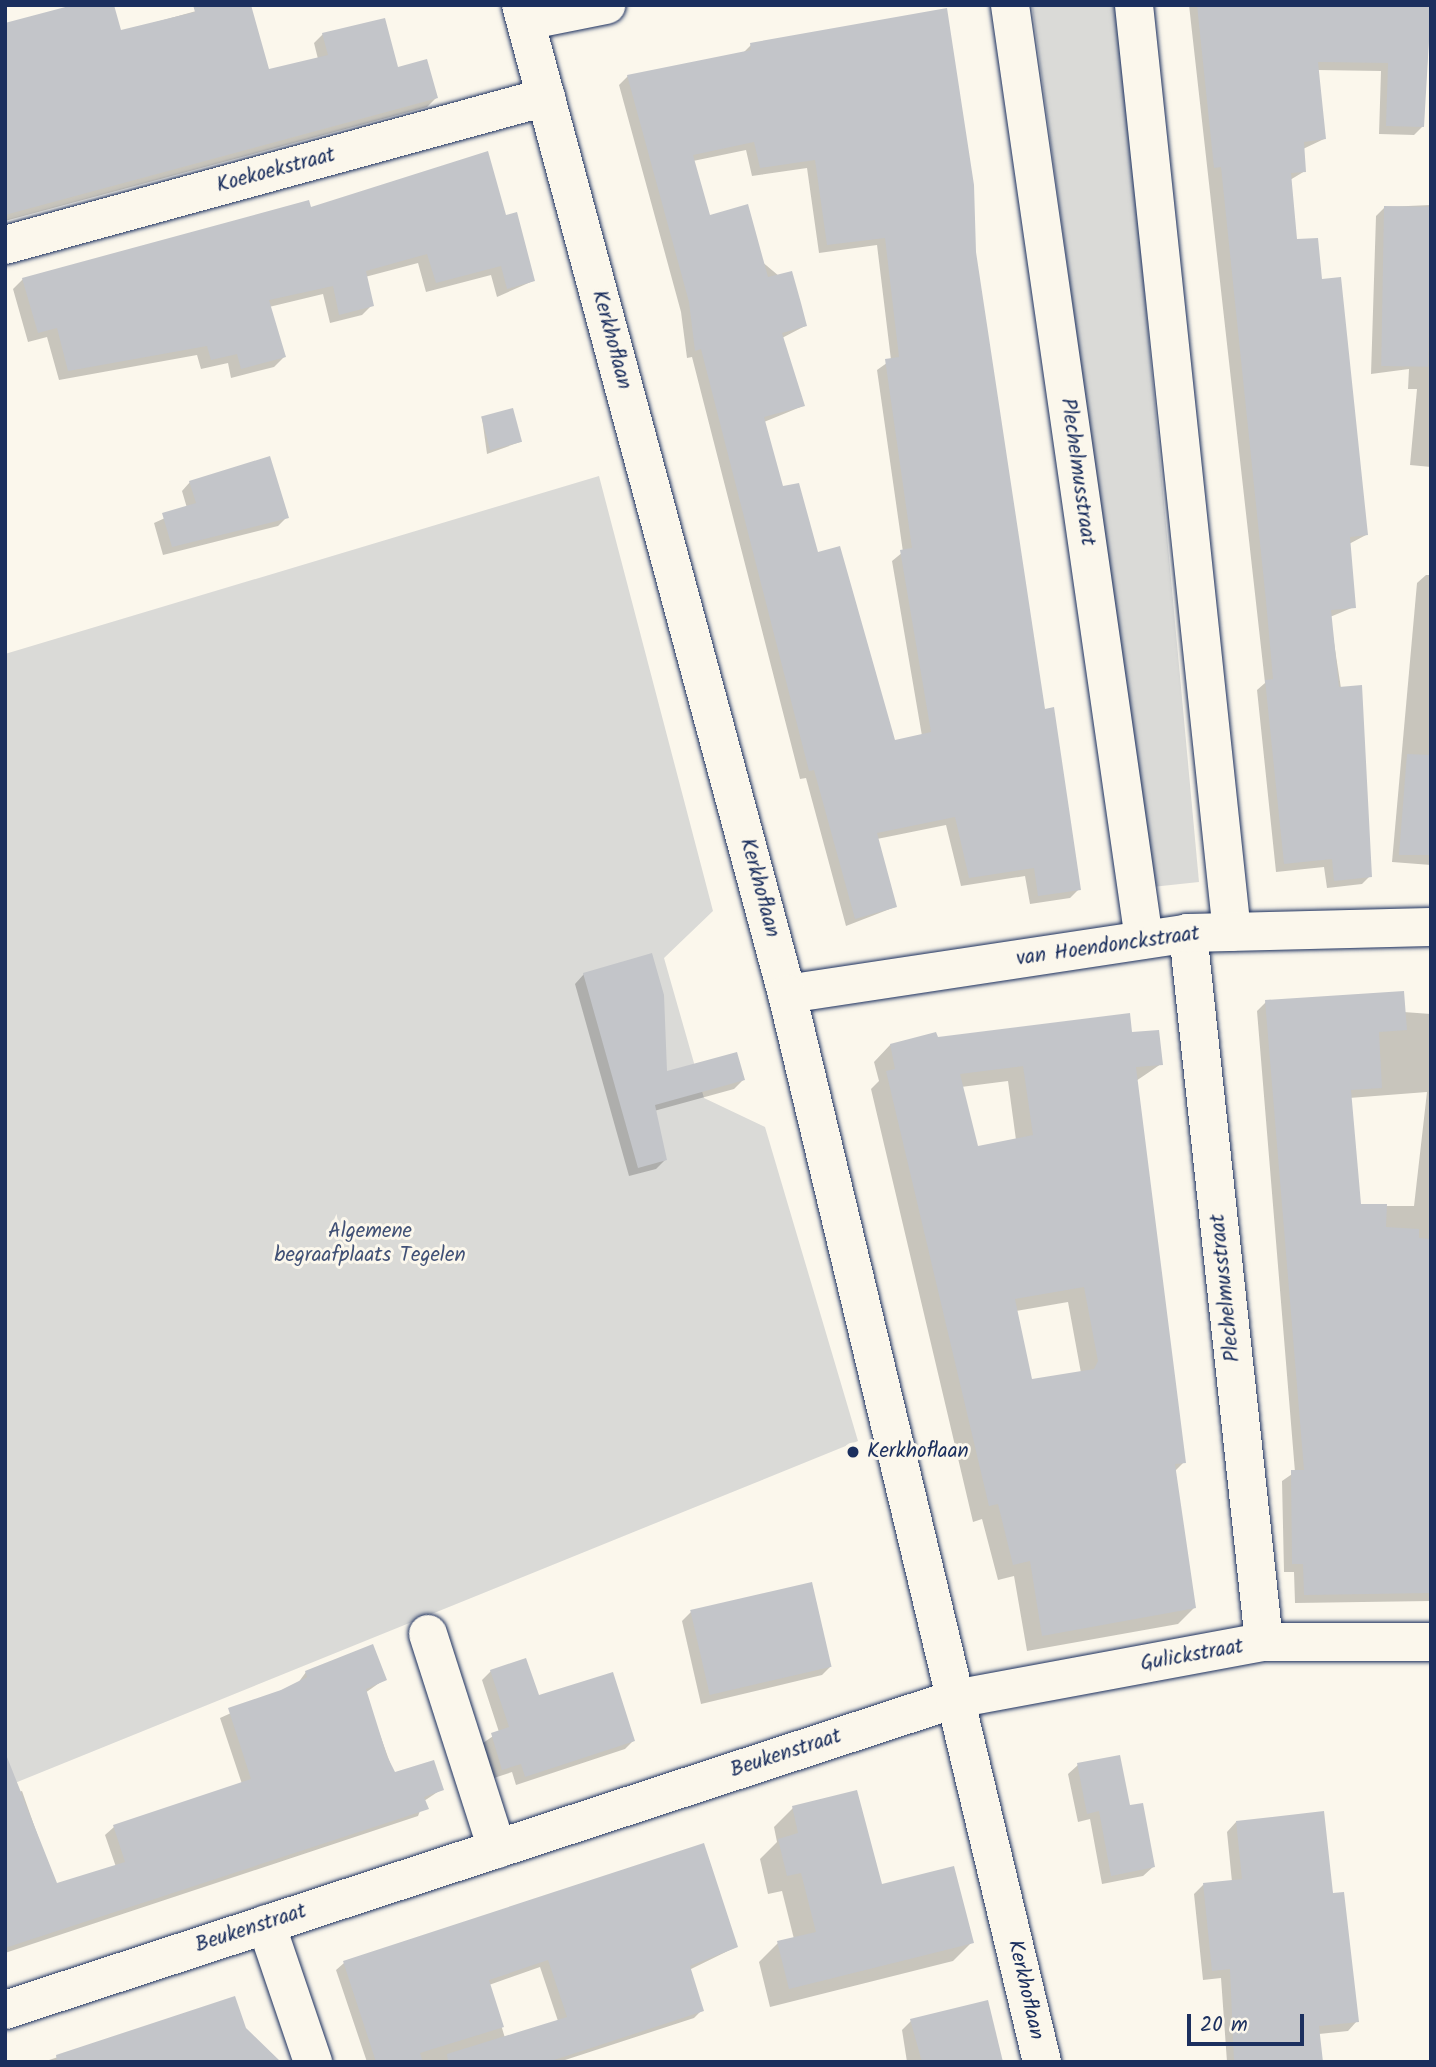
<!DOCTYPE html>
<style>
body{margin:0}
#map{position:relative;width:1436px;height:2067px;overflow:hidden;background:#fbf7ec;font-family:Kalam,sans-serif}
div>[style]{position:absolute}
.green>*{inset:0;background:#dadad7}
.shadow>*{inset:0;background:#0003}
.building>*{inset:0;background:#c3c5c9;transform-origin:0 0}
.roads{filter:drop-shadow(0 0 2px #1b2f5e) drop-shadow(0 0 2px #1b2f5e)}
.minor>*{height:38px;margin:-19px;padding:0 19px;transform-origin:19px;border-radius:19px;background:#fbf7ec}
.tertiary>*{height:38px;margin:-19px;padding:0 19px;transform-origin:19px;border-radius:19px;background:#fbf7ec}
.dots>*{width:19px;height:19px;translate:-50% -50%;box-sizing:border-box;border:4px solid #fbf7ec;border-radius:50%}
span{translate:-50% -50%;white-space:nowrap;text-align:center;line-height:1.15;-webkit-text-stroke:6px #fbf7ec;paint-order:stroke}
.street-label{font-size:21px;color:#1b2f5e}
.park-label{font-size:21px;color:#415176}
.poi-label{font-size:21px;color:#1b2f5e}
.left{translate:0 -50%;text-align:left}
.frame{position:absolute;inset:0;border:7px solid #1b2f5e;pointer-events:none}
.scale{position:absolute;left:1187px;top:2014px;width:117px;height:32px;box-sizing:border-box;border:4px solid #1b2f5e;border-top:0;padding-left:9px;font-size:21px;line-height:24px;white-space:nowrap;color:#1b2f5e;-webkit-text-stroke:5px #fbf7ec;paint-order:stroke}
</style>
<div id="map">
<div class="green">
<div style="clip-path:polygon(1032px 5px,1118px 5px,1199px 882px,1152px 887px)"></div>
<div style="clip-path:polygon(599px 476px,713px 911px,664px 958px,704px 1098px,765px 1127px,858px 1441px,5px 1787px,5px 654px)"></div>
</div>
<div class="shadow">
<div style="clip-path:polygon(218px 5px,267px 71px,318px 59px,314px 43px,323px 34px,397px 69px,436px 98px,427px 107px,5px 221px,5px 25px,120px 32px)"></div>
<div style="clip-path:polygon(1189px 5px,1431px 5px,1423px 126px,1414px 135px,1379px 134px,1381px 71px,1317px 70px,1324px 139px,1303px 149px,1305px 171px,1290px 180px,1296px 241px,1320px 281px,1366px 535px,1349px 544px,1354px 607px,1330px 617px,1370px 876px,1362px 884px,1327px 888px,1324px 867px,1276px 872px,1257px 690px,1265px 683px)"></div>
<div style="clip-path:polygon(evenodd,751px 45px,974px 252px,1044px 711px,1079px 889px,1070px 898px,1030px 904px,1025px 876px,961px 886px,946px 825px,877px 839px,895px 907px,846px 926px,806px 778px,800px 779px,692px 357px,687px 358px,681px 312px,619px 85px,628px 76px,742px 54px,751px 45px,746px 150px,752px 176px,807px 168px,819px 253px,877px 245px,891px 360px,877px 370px,903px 552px,892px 561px,922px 736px,893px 742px,817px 555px,782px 488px,764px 422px,803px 406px,782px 338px,805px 326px,779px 276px,709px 217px,693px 161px,746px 150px)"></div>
<div style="clip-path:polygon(1431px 205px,1431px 467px,1410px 465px,1417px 389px,1408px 389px,1409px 369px,1371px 374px,1376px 216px,1385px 207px)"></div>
<div style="clip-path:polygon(309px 209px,505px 217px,533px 281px,497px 297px,491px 275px,426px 292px,418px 263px,365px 277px,372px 305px,362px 315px,330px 323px,323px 294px,269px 307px,284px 357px,274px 367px,231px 378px,228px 363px,201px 369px,197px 355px,59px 380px,47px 337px,28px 342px,13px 289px,23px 279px)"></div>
<div style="clip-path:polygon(482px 418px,520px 442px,487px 454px)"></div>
<div style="clip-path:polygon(190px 482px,287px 517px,278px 526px,163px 555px,154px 523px,187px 508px,182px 491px)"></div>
<div style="clip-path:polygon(1426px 575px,1431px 575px,1431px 865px,1392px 862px,1417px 583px)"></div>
<div style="clip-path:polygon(584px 974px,666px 1073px,743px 1080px,734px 1089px,654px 1111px,665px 1160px,656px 1169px,629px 1176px,575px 984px)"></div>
<div style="clip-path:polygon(evenodd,1266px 1002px,1431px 1014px,1431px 1601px,1295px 1603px,1294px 1572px,1284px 1572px,1282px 1481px,1295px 1472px,1257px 1011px,1266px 1002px,1427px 1092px,1414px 1206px,1359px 1206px,1349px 1098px,1427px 1092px)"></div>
<div style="clip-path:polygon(evenodd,1131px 1034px,1161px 1064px,1136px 1081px,1184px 1462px,1174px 1472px,1194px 1608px,1178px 1624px,1027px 1651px,1014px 1576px,998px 1580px,982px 1519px,973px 1522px,871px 1089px,879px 1081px,874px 1062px,890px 1045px,936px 1039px,1131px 1034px,1008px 1081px,1016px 1140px,977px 1148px,961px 1087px,1008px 1081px,1131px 1034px,1068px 1302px,1081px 1373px,1031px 1381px,1016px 1311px,1068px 1302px)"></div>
<div style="clip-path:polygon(691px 1612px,830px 1667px,822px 1675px,701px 1704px,682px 1621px)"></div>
<div style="clip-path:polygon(491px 1671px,538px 1697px,633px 1741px,625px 1749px,516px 1785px,512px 1772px,494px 1778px,483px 1743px,499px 1732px,482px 1680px)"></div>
<div style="clip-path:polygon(306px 1672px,385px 1679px,365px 1693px,394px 1774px,442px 1789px,424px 1801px,418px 1816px,5px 1953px,5px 1796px,22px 1791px,55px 1885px,116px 1867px,105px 1835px,114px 1827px,242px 1784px,220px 1718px,298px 1683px)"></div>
<div style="clip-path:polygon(1078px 1765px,1129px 1807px,1153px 1867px,1143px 1876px,1102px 1884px,1090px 1819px,1078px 1822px,1068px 1774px)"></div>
<div style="clip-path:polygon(793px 1808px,881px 1886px,972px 1942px,953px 1961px,770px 2007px,759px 1962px,778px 1943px,794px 1939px,782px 1891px,768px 1894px,760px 1859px,777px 1842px,774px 1827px)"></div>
<div style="clip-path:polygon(1236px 1822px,1331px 1895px,1357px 2021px,1348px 2031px,1319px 2034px,1322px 2062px,1227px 2062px,1221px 1978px,1203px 1980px,1194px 1894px,1203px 1885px,1232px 1882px,1227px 1832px)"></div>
<div style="clip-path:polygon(evenodd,736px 1947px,689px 1970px,702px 2010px,694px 2018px,559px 2062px,367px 2062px,336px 1970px,344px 1963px,736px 1947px,540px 1967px,558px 2021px,505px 2038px,489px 1985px,540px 1967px)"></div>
<div style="clip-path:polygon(234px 1999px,258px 2062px,43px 2062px)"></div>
<div style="clip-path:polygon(911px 2021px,1001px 2062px,907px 2062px,902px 2030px)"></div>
</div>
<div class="building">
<div style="clip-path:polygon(73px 5px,114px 5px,121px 30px,195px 12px,193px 5px,251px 5px,269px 69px,328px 55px,322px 33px,385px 18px,398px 67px,427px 59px,438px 98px,5px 215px,5px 23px)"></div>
<div style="clip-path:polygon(1197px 5px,1431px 5px,1424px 127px,1386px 126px,1388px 63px,1318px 62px,1326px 139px,1304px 142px,1306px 172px,1291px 173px,1297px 239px,1318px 238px,1322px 279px,1341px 277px,1368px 535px,1350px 537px,1356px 608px,1331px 610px,1339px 687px,1362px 685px,1372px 877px,1334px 881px,1332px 859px,1284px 864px,1265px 680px,1273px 679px,1266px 601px,1221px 167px,1214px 168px)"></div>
<div style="clip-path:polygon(evenodd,947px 8px,974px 185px,976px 252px,1045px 709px,1054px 707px,1081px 890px,1038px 896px,1034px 868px,969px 878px,955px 817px,877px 833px,897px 907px,855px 919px,814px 770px,809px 771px,701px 349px,695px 351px,689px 302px,627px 75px,751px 50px,750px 43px,947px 8px,754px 142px,760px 168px,815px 160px,827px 245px,885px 238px,899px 357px,885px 359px,912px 548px,900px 550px,931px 732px,895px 740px,840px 546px,818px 552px,799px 483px,783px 486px,764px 417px,805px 406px,782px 333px,807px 326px,801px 303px,792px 271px,768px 277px,748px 204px,710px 215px,693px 155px,754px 142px)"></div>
<div style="clip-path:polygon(488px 151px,506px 215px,517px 212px,535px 281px,507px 289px,501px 266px,436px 283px,427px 254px,366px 271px,374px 306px,339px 315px,333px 286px,269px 300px,286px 357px,241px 369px,237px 354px,211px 360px,207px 346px,68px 371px,57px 328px,38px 333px,22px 278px,309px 200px,311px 207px)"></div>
<div style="left:1384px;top:206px;width:47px;height:160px;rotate:1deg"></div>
<div style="left:513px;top:408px;width:35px;height:33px;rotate:75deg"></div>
<div style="clip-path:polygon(270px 456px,289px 518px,172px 547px,162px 513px,196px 503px,189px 481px)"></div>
<div style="clip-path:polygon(1407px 754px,1431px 755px,1431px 855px,1399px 855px)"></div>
<div style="clip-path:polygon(652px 953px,664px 995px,667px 1071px,737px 1052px,745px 1080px,655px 1105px,667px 1160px,638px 1168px,583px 973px)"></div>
<div style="clip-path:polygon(1404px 991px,1407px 1030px,1379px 1032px,1382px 1088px,1351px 1090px,1361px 1204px,1387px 1204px,1386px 1227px,1419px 1229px,1419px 1238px,1430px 1239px,1431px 1593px,1304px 1595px,1303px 1564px,1292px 1564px,1291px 1470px,1304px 1470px,1265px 1000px)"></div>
<div style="clip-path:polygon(evenodd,1130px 1013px,1132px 1032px,1159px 1030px,1163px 1065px,1136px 1067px,1186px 1463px,1175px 1464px,1196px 1608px,1042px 1636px,1030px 1561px,1013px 1565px,998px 1504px,989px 1506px,886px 1071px,895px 1069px,890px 1044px,936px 1032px,938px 1037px,1130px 1013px,1023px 1066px,1033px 1135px,978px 1146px,960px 1074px,1023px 1066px,1130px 1013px,1084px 1287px,1098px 1361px,1094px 1369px,1032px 1379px,1015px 1299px,1084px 1287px)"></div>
<div style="left:812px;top:1582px;width:87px;height:125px;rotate:77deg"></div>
<div style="clip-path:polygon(373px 1644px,387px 1680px,366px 1689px,387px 1756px,395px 1772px,434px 1760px,444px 1790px,424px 1797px,429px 1809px,5px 1948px,5px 1752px,57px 1883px,125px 1862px,113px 1825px,251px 1779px,228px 1708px,281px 1690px,307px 1677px,305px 1671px)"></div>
<div style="clip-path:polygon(526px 1658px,539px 1695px,613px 1672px,635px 1741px,525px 1777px,521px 1764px,502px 1770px,491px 1733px,509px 1727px,490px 1670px)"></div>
<div style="clip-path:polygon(1120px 1755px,1130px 1805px,1143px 1803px,1155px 1867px,1111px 1876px,1099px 1811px,1087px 1814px,1077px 1763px)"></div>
<div style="clip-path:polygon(857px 1790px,882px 1884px,954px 1866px,974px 1943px,789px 1989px,777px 1941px,816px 1932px,801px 1873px,787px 1876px,778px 1839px,798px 1833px,792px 1806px)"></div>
<div style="clip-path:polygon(1324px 1811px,1333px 1893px,1344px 1892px,1359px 2022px,1319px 2026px,1323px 2062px,1234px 2062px,1230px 1969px,1212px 1971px,1203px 1883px,1242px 1879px,1236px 1821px)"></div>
<div style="clip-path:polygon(704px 1843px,738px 1947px,690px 1966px,704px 2011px,548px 2062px,448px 2062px,447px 2054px,567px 2017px,548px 1960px,489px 1980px,504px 2027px,420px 2053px,423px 2062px,376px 2062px,343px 1961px)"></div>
<div style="clip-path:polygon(235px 1996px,246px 2028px,281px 2062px,57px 2062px,56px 2055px)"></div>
<div style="clip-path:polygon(988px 2000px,1003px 2062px,922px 2062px,910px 2019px)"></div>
</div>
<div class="roads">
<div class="minor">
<div style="left:1010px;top:5px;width:944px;rotate:81.84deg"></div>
<div style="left:1134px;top:5px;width:932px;rotate:83.97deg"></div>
<div style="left:526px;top:21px;width:82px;rotate:-11.3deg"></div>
<div style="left:5px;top:245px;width:561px;rotate:-15.3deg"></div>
<div style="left:1188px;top:933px;width:713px;rotate:83.88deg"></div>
<div style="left:787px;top:994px;width:406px;rotate:-8.6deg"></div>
<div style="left:1188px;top:933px;width:243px;rotate:-1.4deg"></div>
<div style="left:428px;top:1634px;width:226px;rotate:72.2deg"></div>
<div style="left:266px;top:1924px;width:146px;rotate:71.2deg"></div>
<div style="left:5px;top:2010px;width:1000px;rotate:-18.13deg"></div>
<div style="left:955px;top:1699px;width:314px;rotate:-10.5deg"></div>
<div style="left:1264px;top:1642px;width:167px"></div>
</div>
<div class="tertiary">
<div style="left:521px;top:5px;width:1024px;rotate:74.95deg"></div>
<div style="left:787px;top:994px;width:1098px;rotate:76.57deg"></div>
</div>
</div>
<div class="dots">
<div style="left:853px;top:1452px;background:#1b2f5e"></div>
</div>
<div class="street-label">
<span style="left:276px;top:171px;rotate:-15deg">Koekoekstraat</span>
<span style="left:611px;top:340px;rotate:75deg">Kerkhoflaan</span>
<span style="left:1077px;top:472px;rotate:82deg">Plechelmusstraat</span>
<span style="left:759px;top:888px;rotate:75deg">Kerkhoflaan</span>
<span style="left:1108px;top:947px;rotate:-8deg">van Hoendonckstraat</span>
<span style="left:1226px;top:1288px;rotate:-96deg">Plechelmusstraat</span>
<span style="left:1192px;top:1656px;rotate:-10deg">Gulickstraat</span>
<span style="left:786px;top:1754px;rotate:-18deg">Beukenstraat</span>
<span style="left:251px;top:1929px;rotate:-18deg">Beukenstraat</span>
<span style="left:1025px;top:1990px;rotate:77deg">Kerkhoflaan</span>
</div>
<div class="park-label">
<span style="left:370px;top:1244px">Algemene<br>begraafplaats Tegelen</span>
</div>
<div class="poi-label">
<span class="left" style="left:867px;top:1452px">Kerkhoflaan</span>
</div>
<div class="frame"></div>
<div class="scale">20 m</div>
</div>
